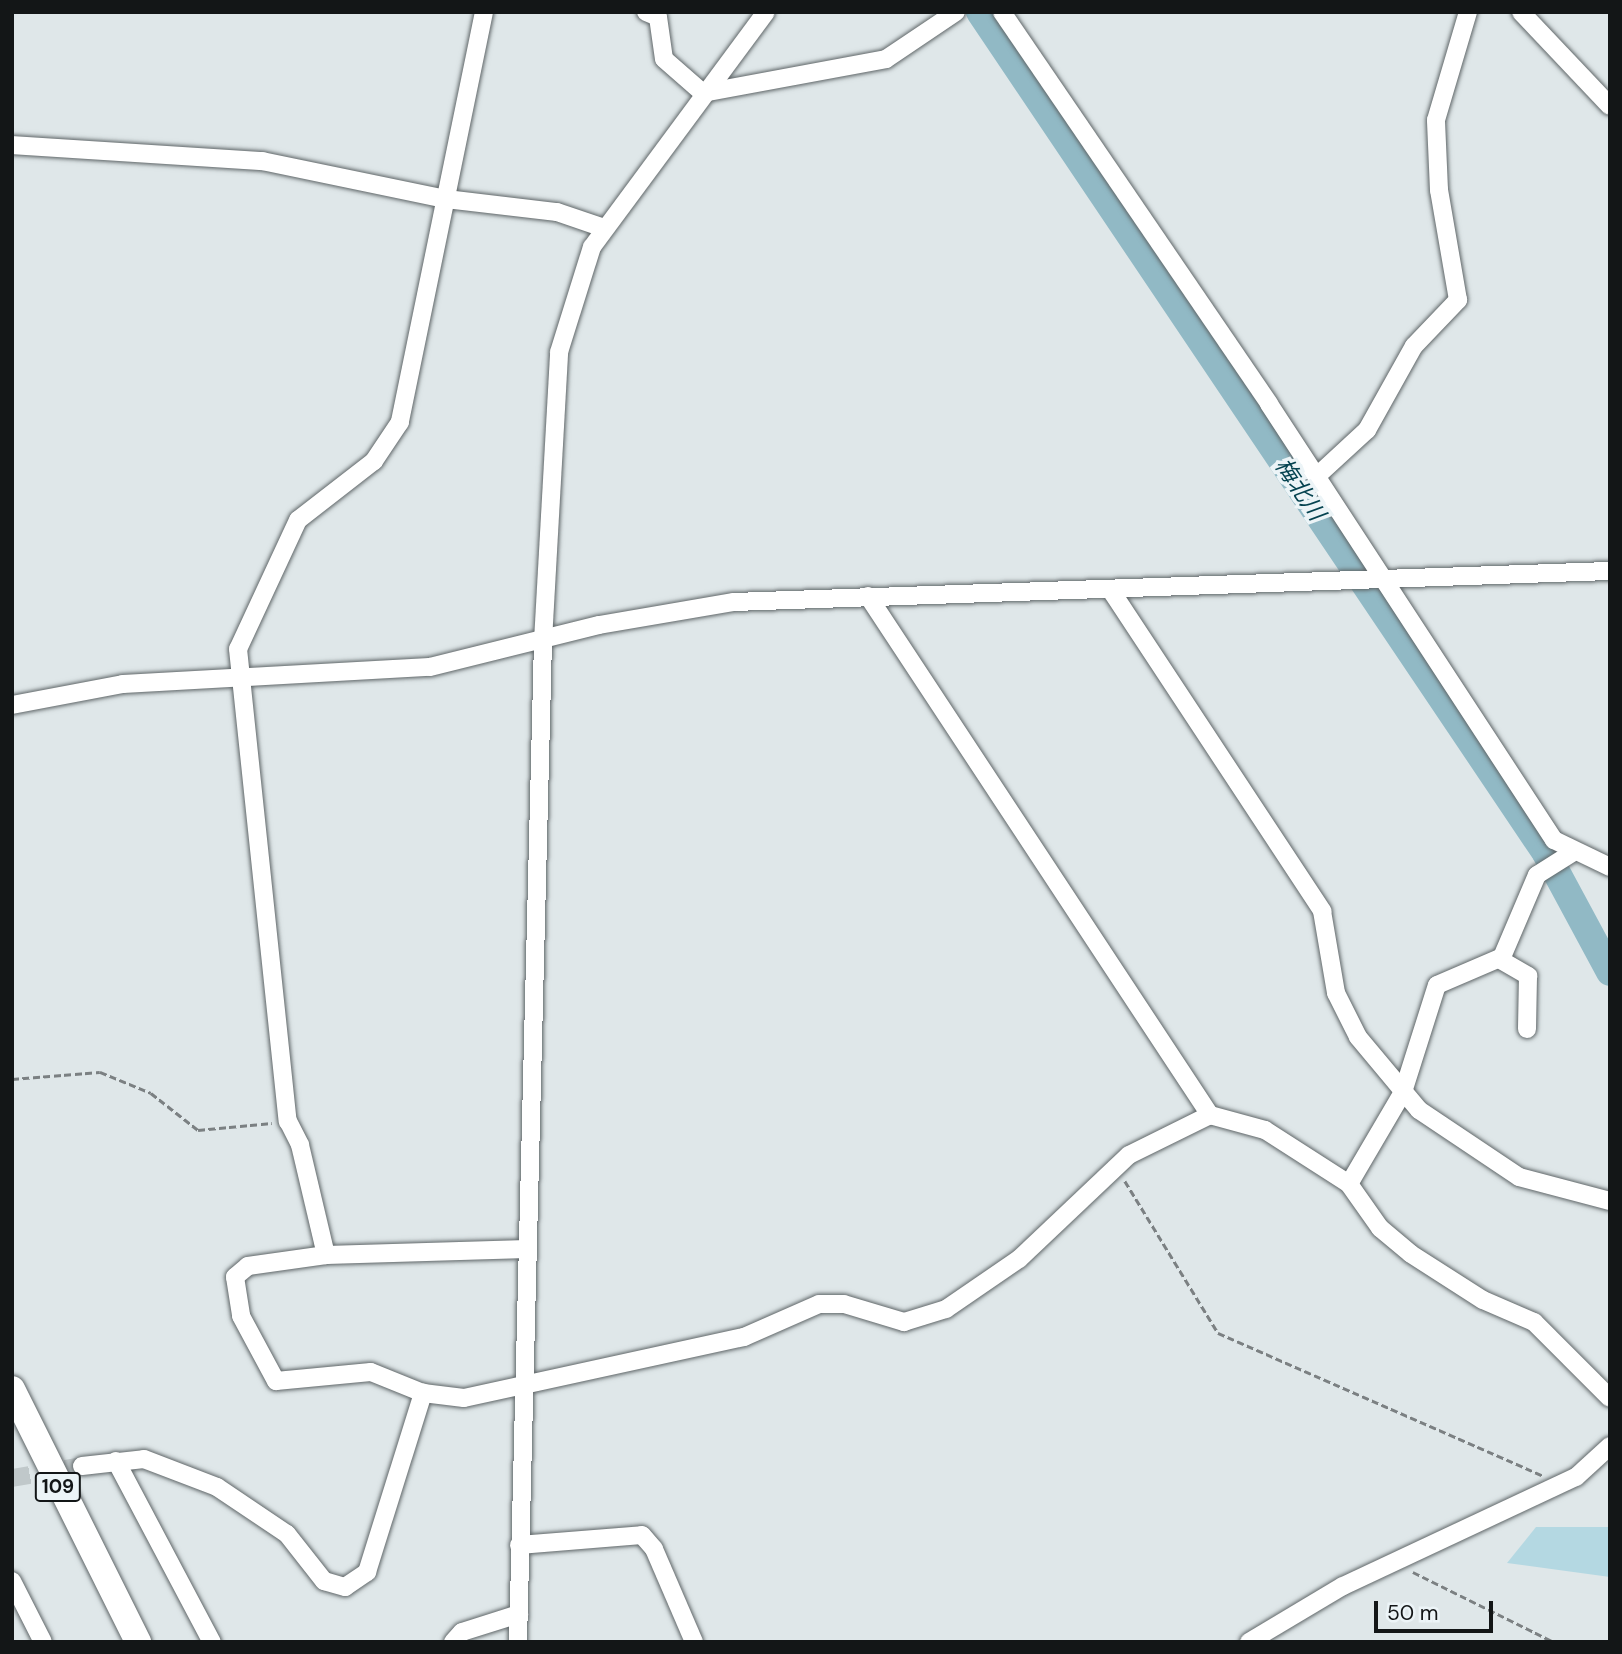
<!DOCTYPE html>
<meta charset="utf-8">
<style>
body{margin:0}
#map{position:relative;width:1622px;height:1654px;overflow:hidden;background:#dfe7e9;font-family:"DM Sans","Noto Sans JP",sans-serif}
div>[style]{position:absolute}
.green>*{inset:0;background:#b4d8e2}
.river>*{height:28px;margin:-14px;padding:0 14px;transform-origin:14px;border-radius:14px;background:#91b9c5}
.minor-tunnel>*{height:18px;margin-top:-9px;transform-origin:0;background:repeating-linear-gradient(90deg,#c0c8ca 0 18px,transparent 0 27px)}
.path>*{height:2.5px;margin-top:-1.25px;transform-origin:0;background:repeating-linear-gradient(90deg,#7b8082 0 7px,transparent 0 10.5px)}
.roads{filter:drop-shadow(0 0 2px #5f6668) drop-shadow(0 0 2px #5f6668)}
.minor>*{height:18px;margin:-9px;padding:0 9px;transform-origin:9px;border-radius:9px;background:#fff}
.highway>*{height:26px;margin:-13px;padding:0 13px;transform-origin:13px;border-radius:13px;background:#fff}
span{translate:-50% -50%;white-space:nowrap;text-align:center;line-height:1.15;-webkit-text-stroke:7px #ecf4f7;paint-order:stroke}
.shield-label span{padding:2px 5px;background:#ecf4f7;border:2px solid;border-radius:5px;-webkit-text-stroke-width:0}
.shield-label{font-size:19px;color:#131617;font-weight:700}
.water-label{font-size:23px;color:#054350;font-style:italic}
.frame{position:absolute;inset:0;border:14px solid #131617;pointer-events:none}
.scale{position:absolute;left:1374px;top:1601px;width:119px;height:32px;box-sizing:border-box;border:4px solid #131617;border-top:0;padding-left:9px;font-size:21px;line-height:24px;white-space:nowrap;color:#131617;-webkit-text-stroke:5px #ecf4f7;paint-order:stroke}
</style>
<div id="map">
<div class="green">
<div style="clip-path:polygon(1536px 1527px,1610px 1527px,1610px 1577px,1507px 1563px)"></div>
</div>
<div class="river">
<div style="left:980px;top:12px;width:1014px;rotate:56.06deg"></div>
<div style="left:1546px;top:853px;width:135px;rotate:61.7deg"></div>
</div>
<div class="minor-tunnel">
<div style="left:12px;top:1478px;width:71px;rotate:-9.7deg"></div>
</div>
<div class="path">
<div style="left:12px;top:1079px;width:88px;rotate:-4.5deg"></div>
<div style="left:100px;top:1072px;width:55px;rotate:22.4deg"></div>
<div style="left:151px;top:1093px;width:60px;rotate:38.2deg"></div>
<div style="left:198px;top:1130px;width:74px;rotate:-5.4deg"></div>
<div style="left:1125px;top:1181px;width:178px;rotate:58.5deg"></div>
<div style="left:1218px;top:1333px;width:354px;rotate:23.7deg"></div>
<div style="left:1413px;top:1572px;width:157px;rotate:26.4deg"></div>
</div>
<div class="roads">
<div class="minor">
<div style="left:484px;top:12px;width:419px;rotate:101.6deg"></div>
<div style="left:400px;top:422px;width:47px;rotate:123.7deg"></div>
<div style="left:374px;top:461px;width:96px;rotate:142.2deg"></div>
<div style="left:298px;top:520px;width:142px;rotate:114.9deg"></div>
<div style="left:238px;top:649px;width:475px;rotate:84deg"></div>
<div style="left:288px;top:1121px;width:27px;rotate:63deg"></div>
<div style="left:300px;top:1145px;width:113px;rotate:76.7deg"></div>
<div style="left:326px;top:1255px;width:201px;rotate:-1.7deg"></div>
<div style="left:646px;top:12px;width:13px;rotate:23deg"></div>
<div style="left:658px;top:17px;width:42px;rotate:81.9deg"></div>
<div style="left:664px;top:59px;width:52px;rotate:41.1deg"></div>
<div style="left:703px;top:93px;width:186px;rotate:-10.5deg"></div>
<div style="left:886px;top:59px;width:84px;rotate:-33.9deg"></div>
<div style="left:1002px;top:12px;width:474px;rotate:55.7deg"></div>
<div style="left:1269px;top:404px;width:521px;rotate:56.83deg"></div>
<div style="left:1554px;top:840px;width:62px;rotate:25.7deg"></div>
<div style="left:1521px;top:12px;width:129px;rotate:46.6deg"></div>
<div style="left:12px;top:145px;width:251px;rotate:3.7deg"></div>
<div style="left:262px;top:161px;width:188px;rotate:11.7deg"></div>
<div style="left:446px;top:199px;width:112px;rotate:6.7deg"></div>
<div style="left:557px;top:212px;width:50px;rotate:18.8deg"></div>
<div style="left:1317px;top:476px;width:68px;rotate:-42.6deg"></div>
<div style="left:1367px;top:430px;width:96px;rotate:-60.8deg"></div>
<div style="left:1414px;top:346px;width:64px;rotate:-46.3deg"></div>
<div style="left:1458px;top:300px;width:112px;rotate:-99.8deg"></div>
<div style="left:1439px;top:190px;width:70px;rotate:-92.5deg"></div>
<div style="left:1436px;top:120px;width:113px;rotate:-73.5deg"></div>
<div style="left:1110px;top:589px;width:386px;rotate:56.6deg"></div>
<div style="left:1322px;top:911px;width:83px;rotate:80.3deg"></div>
<div style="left:1336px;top:993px;width:49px;rotate:63.4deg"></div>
<div style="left:1358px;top:1037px;width:95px;rotate:50.1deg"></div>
<div style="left:1419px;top:1110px;width:120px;rotate:33.8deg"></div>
<div style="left:1519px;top:1177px;width:94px;rotate:14.8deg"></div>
<div style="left:868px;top:596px;width:622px;rotate:56.62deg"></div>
<div style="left:12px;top:705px;width:113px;rotate:-10.7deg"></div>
<div style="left:123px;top:684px;width:307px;rotate:-3.2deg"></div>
<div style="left:430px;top:667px;width:174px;rotate:-14deg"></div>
<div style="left:599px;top:625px;width:137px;rotate:-9.7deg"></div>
<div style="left:734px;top:602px;width:877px;rotate:-2.03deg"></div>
<div style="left:1499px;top:959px;width:34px;rotate:30deg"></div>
<div style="left:1528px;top:976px;width:53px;rotate:91.1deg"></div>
<div style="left:1349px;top:1184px;width:107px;rotate:-59.6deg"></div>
<div style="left:1403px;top:1092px;width:112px;rotate:-72.4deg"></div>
<div style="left:1437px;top:985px;width:71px;rotate:-23.3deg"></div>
<div style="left:1502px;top:957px;width:89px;rotate:-66.9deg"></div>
<div style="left:1537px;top:875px;width:41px;rotate:-32.2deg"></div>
<div style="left:326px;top:1255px;width:79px;rotate:172deg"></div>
<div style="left:248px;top:1266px;width:17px;rotate:140deg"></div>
<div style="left:235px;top:1277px;width:39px;rotate:81deg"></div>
<div style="left:241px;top:1316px;width:74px;rotate:61.7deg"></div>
<div style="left:276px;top:1381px;width:95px;rotate:-5.4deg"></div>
<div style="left:371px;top:1372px;width:56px;rotate:22deg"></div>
<div style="left:423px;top:1393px;width:41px;rotate:7deg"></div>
<div style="left:464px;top:1398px;width:287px;rotate:-12.3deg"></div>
<div style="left:744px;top:1337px;width:82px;rotate:-23.7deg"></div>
<div style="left:819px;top:1304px;width:25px"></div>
<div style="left:844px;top:1304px;width:63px;rotate:16.7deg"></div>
<div style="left:904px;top:1322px;width:44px;rotate:-17.2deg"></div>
<div style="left:946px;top:1309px;width:88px;rotate:-34.4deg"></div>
<div style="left:1019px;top:1259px;width:151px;rotate:-43.4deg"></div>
<div style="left:1129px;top:1155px;width:90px;rotate:-26.3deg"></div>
<div style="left:1210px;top:1115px;width:57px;rotate:15.3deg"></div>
<div style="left:1265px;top:1130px;width:100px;rotate:32.7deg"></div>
<div style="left:1349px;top:1184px;width:54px;rotate:54.8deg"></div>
<div style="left:1380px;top:1228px;width:40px;rotate:40deg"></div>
<div style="left:1411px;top:1254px;width:85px;rotate:32.6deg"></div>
<div style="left:1483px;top:1300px;width:56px;rotate:23.3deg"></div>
<div style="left:1534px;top:1322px;width:107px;rotate:45deg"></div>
<div style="left:116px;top:1461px;width:205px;rotate:62.1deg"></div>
<div style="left:82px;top:1466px;width:62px;rotate:-6.4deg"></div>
<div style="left:144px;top:1459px;width:78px;rotate:21deg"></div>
<div style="left:217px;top:1487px;width:84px;rotate:33.9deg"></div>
<div style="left:287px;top:1534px;width:60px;rotate:51.8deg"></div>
<div style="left:324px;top:1581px;width:22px;rotate:16deg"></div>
<div style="left:345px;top:1587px;width:27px;rotate:-34deg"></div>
<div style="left:367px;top:1572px;width:188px;rotate:-72.6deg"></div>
<div style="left:519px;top:1545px;width:123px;rotate:-4.6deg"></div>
<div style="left:642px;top:1535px;width:18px;rotate:49deg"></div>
<div style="left:654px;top:1549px;width:101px;rotate:66.7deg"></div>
<div style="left:12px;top:1581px;width:68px;rotate:63.1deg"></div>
<div style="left:453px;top:1642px;width:13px;rotate:-48deg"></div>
<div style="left:462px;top:1632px;width:60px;rotate:-17.5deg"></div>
<div style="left:518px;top:1642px;width:1001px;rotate:-88.57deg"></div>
<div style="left:543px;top:641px;width:289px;rotate:-86.8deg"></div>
<div style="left:559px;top:352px;width:110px;rotate:-72.6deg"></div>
<div style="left:592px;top:247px;width:292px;rotate:-53.5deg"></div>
<div style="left:1249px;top:1642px;width:109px;rotate:-30.8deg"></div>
<div style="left:1343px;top:1586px;width:257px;rotate:-25.1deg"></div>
<div style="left:1576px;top:1477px;width:46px;rotate:-42.4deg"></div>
</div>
<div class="highway">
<div style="left:12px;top:1389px;width:283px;rotate:63.5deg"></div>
</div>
</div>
<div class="shield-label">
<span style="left:58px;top:1487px">109</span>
</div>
<div class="water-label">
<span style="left:1300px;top:489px;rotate:56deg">梅北川</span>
</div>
<div class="frame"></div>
<div class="scale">50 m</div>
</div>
